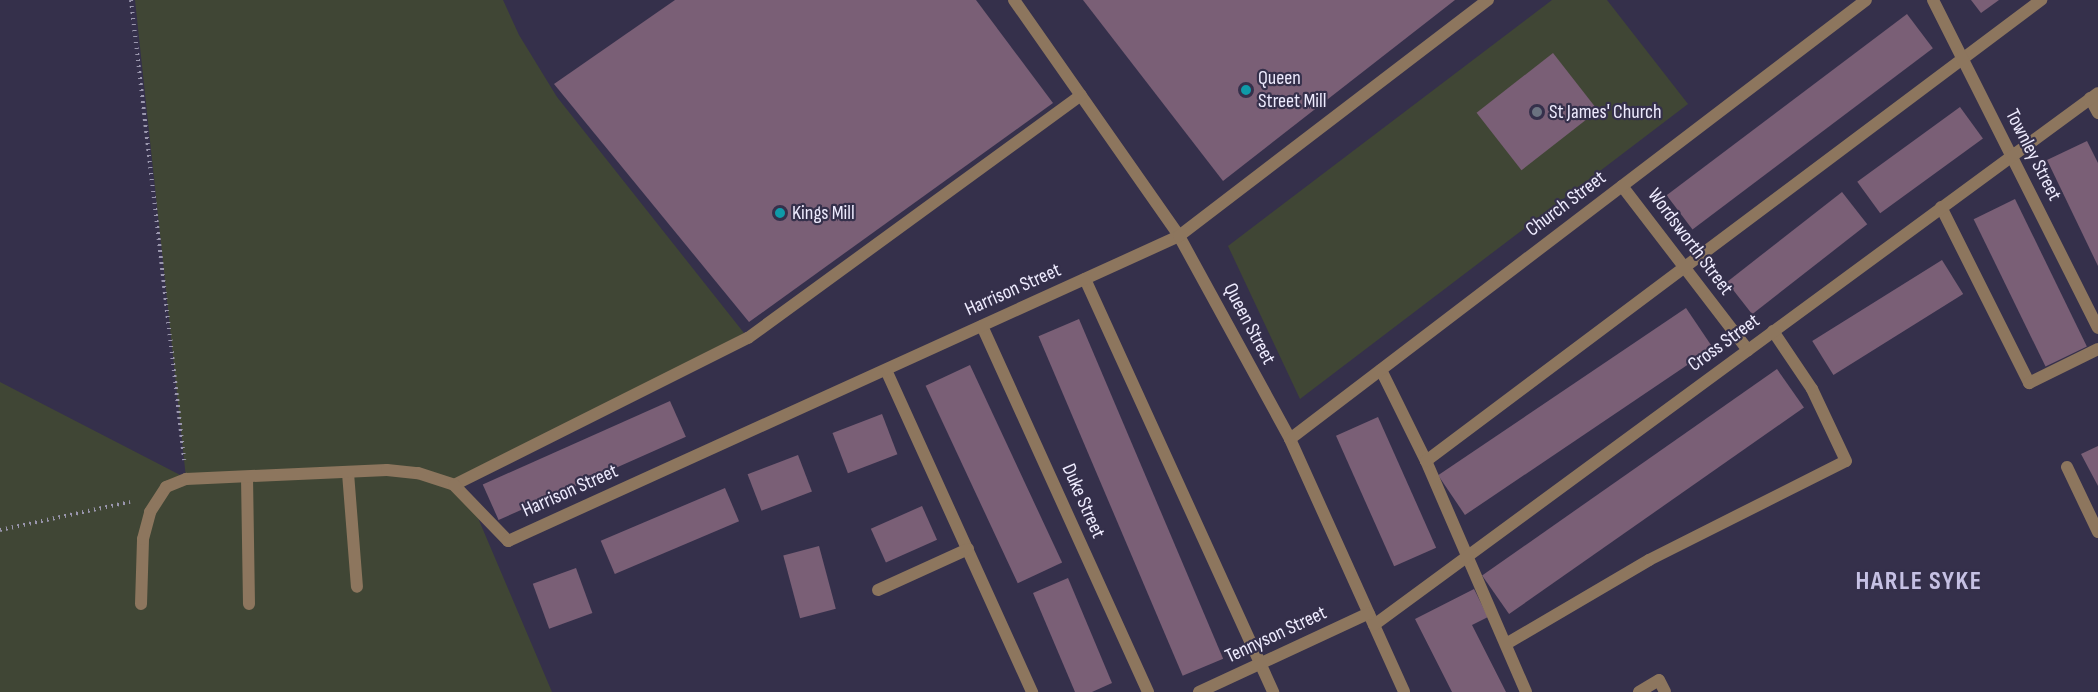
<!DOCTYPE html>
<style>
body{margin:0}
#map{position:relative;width:2098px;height:692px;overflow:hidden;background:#35304b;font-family:"Sofia Sans Condensed",sans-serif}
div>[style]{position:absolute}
.green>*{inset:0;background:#404635}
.building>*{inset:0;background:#7a5f76;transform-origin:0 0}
.path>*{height:4px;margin-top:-2px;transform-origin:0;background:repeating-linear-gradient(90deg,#9a96ad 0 1.5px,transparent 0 6px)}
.service>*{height:12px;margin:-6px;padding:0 6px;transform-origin:6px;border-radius:6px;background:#8d765e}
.minor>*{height:12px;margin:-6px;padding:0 6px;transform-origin:6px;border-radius:6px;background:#8d765e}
.dots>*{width:16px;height:16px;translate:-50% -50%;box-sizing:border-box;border:3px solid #35304b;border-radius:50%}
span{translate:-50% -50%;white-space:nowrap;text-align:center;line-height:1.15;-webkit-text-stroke:4.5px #35304b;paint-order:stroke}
.poi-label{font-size:20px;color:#eeebfe}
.left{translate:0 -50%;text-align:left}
.street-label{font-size:20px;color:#eeebfe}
.district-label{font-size:26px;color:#c6c1e4;font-weight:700;letter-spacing:1.5px}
</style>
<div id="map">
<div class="green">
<div style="clip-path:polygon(135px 0,503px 0,519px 35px,557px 97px,744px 333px,464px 485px,552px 692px,0 692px,0 382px,186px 478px)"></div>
<div style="clip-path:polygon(1552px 0,1607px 0,1688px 104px,1300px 399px,1228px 246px)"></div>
</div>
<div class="building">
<div style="clip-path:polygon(675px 0,976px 0,1053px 103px,749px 322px,554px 84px)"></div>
<div style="clip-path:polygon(1083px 0,1455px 0,1223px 181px)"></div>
<div style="clip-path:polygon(1971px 0,1999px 0,1981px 13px)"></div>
<div style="left:1907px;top:14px;width:43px;height:301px;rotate:53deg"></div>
<div style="left:1553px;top:53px;width:73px;height:97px;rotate:52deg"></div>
<div style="left:1960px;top:107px;width:39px;height:127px;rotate:54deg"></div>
<div style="clip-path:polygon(2087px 141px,2098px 163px,2098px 266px,2047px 160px)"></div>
<div style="left:1842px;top:192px;width:41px;height:146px;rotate:52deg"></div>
<div style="left:2015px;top:199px;width:164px;height:46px;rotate:64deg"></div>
<div style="left:1942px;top:260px;width:40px;height:153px;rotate:58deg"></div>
<div style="left:1686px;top:308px;width:48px;height:299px;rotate:56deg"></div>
<div style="left:1079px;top:319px;width:369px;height:44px;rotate:67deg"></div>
<div style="left:970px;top:365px;width:218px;height:49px;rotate:65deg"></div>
<div style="left:1777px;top:369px;width:47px;height:360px;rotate:55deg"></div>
<div style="left:670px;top:401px;width:39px;height:205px;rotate:66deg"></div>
<div style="left:882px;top:414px;width:43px;height:53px;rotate:69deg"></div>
<div style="left:1378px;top:417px;width:143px;height:46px;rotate:66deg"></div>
<div style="clip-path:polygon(2098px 446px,2098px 486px,2081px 454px)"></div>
<div style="left:798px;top:455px;width:39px;height:54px;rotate:69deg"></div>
<div style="left:725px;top:488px;width:36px;height:135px;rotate:67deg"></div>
<div style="left:922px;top:506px;width:37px;height:56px;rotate:66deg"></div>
<div style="left:819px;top:546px;width:65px;height:37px;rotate:75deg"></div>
<div style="left:576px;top:568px;width:48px;height:46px;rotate:70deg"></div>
<div style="clip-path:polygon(1068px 578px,1112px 683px,1092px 692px,1075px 692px,1033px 593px)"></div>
<div style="clip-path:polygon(1474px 589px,1488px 617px,1472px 625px,1506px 692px,1452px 692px,1415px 619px)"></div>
</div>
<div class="path">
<div style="left:131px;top:0;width:463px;rotate:83.4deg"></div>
<div style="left:0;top:530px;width:133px;rotate:-12.2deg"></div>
</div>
<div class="service">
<div style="left:1014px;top:0;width:288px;rotate:55deg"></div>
<div style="left:2090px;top:98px;width:17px;rotate:62deg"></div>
<div style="left:1941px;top:207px;width:197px;rotate:63.4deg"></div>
<div style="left:2029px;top:383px;width:77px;rotate:-26.2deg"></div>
<div style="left:1085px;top:279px;width:454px;rotate:65.5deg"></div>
<div style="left:886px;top:370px;width:354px;rotate:65.6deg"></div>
<div style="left:1381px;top:370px;width:102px;rotate:63.7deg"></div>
<div style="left:2067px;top:467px;width:72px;rotate:64.5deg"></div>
<div style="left:348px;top:473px;width:114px;rotate:85.5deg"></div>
<div style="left:247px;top:477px;width:127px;rotate:89.1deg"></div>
<div style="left:454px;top:485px;width:329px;rotate:-26.6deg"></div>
<div style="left:748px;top:338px;width:412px;rotate:-36.1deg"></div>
<div style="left:141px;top:604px;width:65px;rotate:-88.2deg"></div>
<div style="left:143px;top:539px;width:28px;rotate:-75deg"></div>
<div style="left:150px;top:512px;width:30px;rotate:-57deg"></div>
<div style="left:166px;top:487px;width:22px;rotate:-22deg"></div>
<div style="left:186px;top:479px;width:201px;rotate:-2.6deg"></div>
<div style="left:387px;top:470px;width:31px;rotate:6deg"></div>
<div style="left:418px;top:473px;width:38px;rotate:18deg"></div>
<div style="left:454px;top:485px;width:78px;rotate:46deg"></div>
<div style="left:1506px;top:644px;width:166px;rotate:-30.4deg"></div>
<div style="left:1649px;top:560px;width:220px;rotate:-26.7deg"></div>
<div style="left:1846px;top:461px;width:80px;rotate:-115.3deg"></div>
<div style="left:1812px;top:389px;width:70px;rotate:-123.9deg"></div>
<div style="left:1659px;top:680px;width:13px;rotate:63deg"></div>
<div style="left:1526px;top:692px;width:252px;rotate:-113.4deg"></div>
<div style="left:1426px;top:461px;width:769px;rotate:-36.85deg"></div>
</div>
<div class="minor">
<div style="left:1933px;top:0;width:367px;rotate:63.3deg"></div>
<div style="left:1622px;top:186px;width:207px;rotate:52.5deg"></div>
<div style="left:1179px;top:236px;width:231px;rotate:61.3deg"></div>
<div style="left:1290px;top:439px;width:277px;rotate:65.7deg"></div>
<div style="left:982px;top:326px;width:402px;rotate:65.6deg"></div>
<div style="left:1290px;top:439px;width:724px;rotate:-37.31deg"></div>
<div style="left:508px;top:541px;width:737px;rotate:-24.44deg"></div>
<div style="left:1179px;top:236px;width:389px;rotate:-37.4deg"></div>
<div style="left:878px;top:590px;width:99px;rotate:-24.5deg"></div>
<div style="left:1374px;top:625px;width:898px;rotate:-36.31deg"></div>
<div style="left:1199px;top:692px;width:187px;rotate:-24.9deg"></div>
<div style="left:1639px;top:692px;width:23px;rotate:-31deg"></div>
</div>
<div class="dots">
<div style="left:1246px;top:90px;background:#0f9aa8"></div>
<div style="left:1537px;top:112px;background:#6b7280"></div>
<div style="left:780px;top:213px;background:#0f9aa8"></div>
</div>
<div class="poi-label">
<span class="left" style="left:1258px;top:90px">Queen<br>Street Mill</span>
<span class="left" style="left:1549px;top:112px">St James' Church</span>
<span class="left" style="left:792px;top:213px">Kings Mill</span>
</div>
<div class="street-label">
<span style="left:2033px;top:155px;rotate:63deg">Townley Street</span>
<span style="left:1566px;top:204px;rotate:-37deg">Church Street</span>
<span style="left:1690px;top:242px;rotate:53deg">Wordsworth Street</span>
<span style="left:1013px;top:290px;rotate:-24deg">Harrison Street</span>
<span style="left:1249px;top:324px;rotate:62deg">Queen Street</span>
<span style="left:1724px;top:343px;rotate:-36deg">Cross Street</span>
<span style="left:570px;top:491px;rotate:-24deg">Harrison Street</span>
<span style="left:1083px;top:501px;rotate:66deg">Duke Street</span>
<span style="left:1276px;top:635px;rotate:-25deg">Tennyson Street</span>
</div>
<div class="district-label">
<span style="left:1919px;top:582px">HARLE SYKE</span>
</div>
</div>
